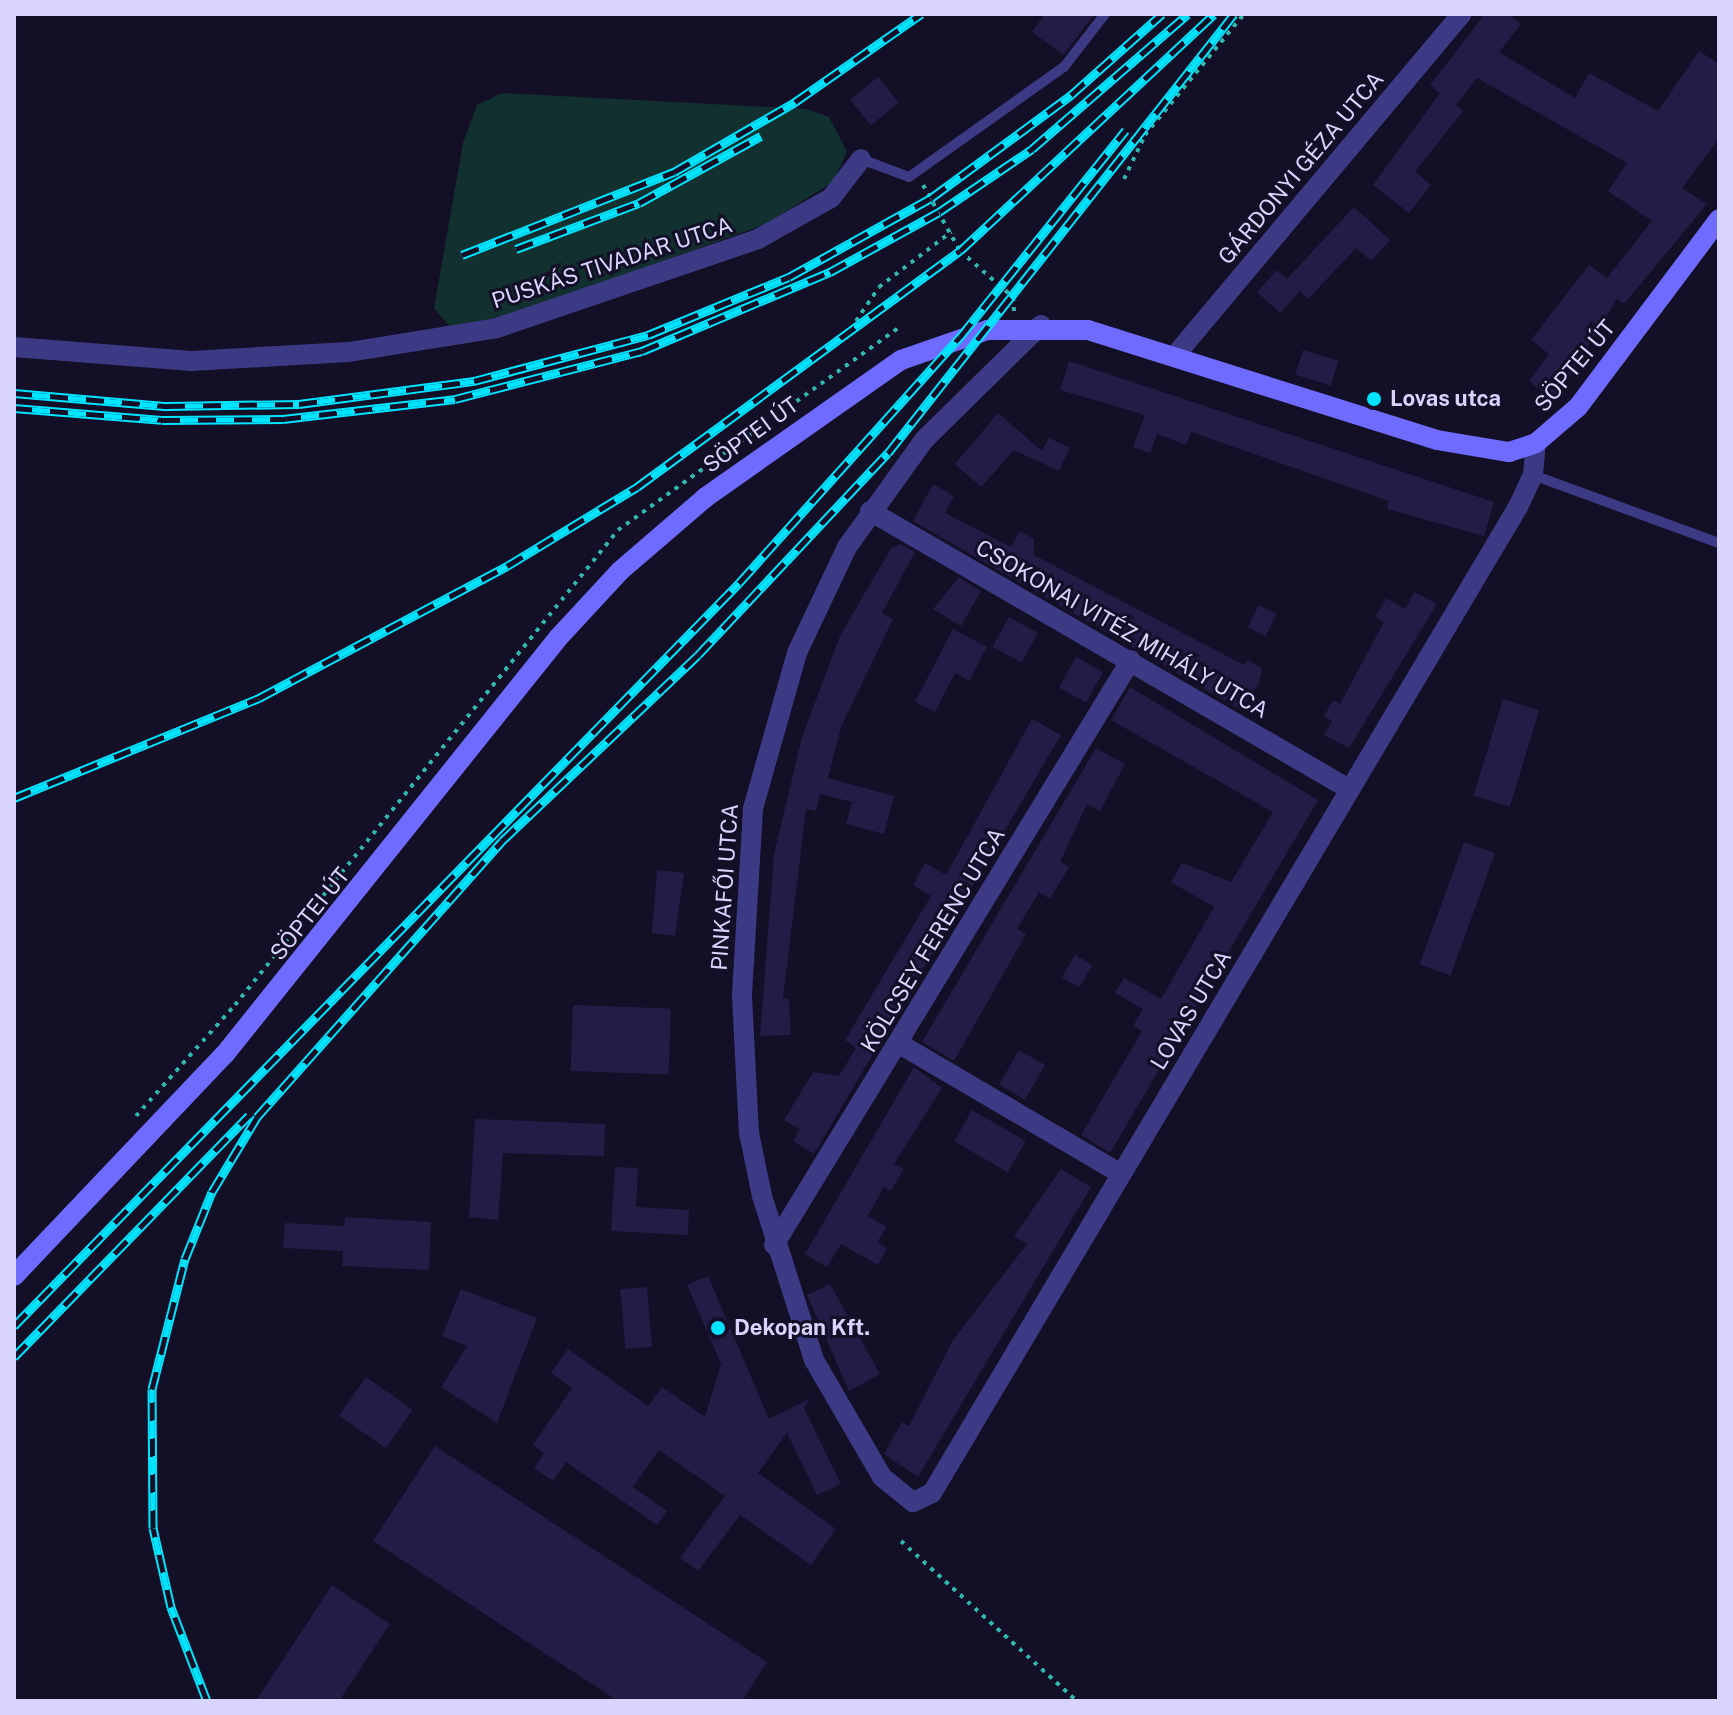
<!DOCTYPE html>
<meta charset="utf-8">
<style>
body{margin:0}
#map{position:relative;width:1733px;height:1715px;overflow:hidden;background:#130f26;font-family:"Public Sans",sans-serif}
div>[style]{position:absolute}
.green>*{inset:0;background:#12302f}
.building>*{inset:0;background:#241b47;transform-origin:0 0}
.path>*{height:4px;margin-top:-2px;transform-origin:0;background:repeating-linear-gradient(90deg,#2fb8b0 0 4px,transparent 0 10px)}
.lane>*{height:10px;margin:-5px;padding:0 5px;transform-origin:5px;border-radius:5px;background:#3d3a85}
.street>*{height:20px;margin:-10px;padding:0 10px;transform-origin:10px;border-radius:10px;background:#3d3a85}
.secondary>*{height:20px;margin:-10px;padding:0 10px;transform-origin:10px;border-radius:10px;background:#6f6bff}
.rail>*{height:9px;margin-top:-4.5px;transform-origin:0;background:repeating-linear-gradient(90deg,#130f26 0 18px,#00e5ff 0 36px);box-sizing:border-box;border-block:2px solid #00e5ff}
.dots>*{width:22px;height:22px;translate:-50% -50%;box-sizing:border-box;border:4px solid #130f26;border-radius:50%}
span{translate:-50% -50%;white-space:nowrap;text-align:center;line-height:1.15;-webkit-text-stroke:6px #130f26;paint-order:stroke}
.street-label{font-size:22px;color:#d9d4ff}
.poi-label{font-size:22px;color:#d9d4ff;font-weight:700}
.left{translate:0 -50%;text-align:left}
.frame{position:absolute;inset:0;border:16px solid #d9d4ff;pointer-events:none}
</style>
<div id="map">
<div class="green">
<div style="clip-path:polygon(502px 93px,807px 109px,829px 117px,847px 152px,833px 182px,766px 224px,511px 316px,449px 326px,434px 308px,463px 143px,477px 105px)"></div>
</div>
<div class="building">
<div style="clip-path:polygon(1045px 14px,1095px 14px,1063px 55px,1032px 32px)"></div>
<div style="clip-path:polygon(1485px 14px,1509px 14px,1521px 24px,1499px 52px,1575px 98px,1589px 73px,1658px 111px,1699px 51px,1719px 64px,1719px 138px,1682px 188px,1707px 204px,1624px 304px,1617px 299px,1555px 401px,1529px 381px,1549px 354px,1531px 340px,1589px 265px,1607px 278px,1652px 221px,1608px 191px,1627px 163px,1477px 78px,1456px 105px,1463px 111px,1415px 172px,1431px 185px,1409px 213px,1373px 185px,1440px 93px,1430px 85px)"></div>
<div style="left:878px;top:77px;width:33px;height:36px;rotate:51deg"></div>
<div style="clip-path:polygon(1354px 207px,1390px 240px,1371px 261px,1356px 248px,1308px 299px,1300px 291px,1280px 313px,1257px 292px,1277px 270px,1287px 279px)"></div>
<div style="left:1303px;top:350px;width:37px;height:26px;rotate:17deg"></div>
<div style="clip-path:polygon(1069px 361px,1494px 502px,1484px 536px,1387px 509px,1389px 501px,1191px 432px,1186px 445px,1157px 434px,1150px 453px,1133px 447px,1145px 415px,1060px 390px)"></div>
<div style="clip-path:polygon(998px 413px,1042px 451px,1049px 438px,1070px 448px,1059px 471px,1014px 450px,981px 487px,955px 464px)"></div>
<div style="clip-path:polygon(933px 484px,954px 496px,945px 513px,1011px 547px,1020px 531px,1034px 539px,1034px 555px,1244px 665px,1248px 660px,1262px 668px,1259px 683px,1241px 710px,913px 521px)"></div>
<div style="clip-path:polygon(901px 544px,915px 552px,882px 613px,893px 619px,841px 727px,828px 778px,894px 796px,884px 834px,846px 824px,852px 802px,820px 794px,816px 811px,806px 809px,783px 999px,789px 999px,791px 1035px,760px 1036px,774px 854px,802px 737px,840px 636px,891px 548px)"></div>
<div style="clip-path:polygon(959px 577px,981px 591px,961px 626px,933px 609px)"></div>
<div style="clip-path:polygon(1414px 592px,1437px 604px,1349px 748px,1324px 735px,1332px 721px,1324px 716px,1333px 700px,1340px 704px,1384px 622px,1375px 617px,1386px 598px,1405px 609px)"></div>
<div style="left:1259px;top:605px;width:20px;height:25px;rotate:27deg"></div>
<div style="left:1009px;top:617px;width:33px;height:34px;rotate:29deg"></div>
<div style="clip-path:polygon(953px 629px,987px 647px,969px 681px,955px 673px,935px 712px,915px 702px)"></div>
<div style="left:1076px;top:657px;width:31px;height:35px;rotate:29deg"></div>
<div style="clip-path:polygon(1130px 687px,1318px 800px,1110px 1153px,1081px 1135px,1142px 1031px,1133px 1026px,1143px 1009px,1115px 993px,1124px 978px,1161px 999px,1214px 907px,1171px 882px,1182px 863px,1231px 882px,1273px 812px,1111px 720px)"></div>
<div style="left:1503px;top:699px;width:38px;height:101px;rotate:17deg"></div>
<div style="clip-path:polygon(1032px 719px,1061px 735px,814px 1154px,793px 1141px,800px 1129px,784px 1120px,813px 1072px,839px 1076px,856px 1048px,845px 1040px,931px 896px,913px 885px,925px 863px,946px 875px)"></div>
<div style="clip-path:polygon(1096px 748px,1125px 764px,1100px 811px,1087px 804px,1060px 862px,1069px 867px,1050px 899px,1039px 892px,1017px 929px,1026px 934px,954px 1061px,922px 1042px)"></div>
<div style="left:1464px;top:842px;width:33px;height:130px;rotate:20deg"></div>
<div style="clip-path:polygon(657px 870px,684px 873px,675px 936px,652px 933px)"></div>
<div style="left:1075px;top:955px;width:20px;height:26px;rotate:30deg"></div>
<div style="left:573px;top:1005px;width:98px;height:66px;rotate:2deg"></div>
<div style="left:1019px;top:1050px;width:30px;height:40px;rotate:30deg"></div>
<div style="clip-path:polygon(914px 1067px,942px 1088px,894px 1164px,904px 1169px,891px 1191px,884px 1187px,868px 1216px,887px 1227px,877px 1242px,887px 1248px,878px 1265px,841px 1244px,827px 1267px,805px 1254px)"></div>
<div style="left:972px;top:1110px;width:62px;height:36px;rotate:30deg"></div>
<div style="clip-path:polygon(475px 1119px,605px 1124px,604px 1156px,503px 1153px,498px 1220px,469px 1217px)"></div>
<div style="clip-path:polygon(615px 1167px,638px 1168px,636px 1207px,689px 1210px,688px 1235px,611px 1231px)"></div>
<div style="clip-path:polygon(1061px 1169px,1091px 1187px,918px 1477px,884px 1454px,902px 1422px,909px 1426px,953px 1340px,1027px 1244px,1014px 1236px)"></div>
<div style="clip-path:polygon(345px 1217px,431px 1222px,429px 1270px,342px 1266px,343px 1251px,283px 1248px,285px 1223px,344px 1226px)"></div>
<div style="clip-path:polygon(708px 1276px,769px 1419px,811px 1398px,804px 1408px,841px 1484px,817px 1495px,787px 1433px,758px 1473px,836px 1529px,811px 1565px,740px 1515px,698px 1571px,680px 1558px,725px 1496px,659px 1450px,633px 1487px,667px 1511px,657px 1525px,566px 1462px,553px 1481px,534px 1468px,544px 1453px,533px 1445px,572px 1388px,551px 1373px,568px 1349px,648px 1406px,662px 1387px,705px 1417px,721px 1364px,687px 1285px)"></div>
<div style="clip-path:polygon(830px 1284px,880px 1374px,849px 1391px,807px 1295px)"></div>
<div style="left:647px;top:1287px;width:60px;height:27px;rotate:85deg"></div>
<div style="clip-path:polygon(461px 1289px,537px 1318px,497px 1423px,441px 1387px,467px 1346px,442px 1336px)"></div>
<div style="left:366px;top:1377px;width:57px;height:47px;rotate:35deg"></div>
<div style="clip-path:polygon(435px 1446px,767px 1662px,742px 1701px,618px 1701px,373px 1541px)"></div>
<div style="clip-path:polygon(332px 1585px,390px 1624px,339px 1701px,256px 1701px)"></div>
</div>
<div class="path">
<div style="left:1124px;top:179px;width:49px;rotate:-64.5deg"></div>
<div style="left:1145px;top:135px;width:156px;rotate:-50.7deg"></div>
<div style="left:923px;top:185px;width:76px;rotate:60.7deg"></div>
<div style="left:960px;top:251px;width:70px;rotate:41deg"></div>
<div style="left:1013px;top:297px;width:15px;rotate:86deg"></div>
<div style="left:856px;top:321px;width:41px;rotate:-55.9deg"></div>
<div style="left:879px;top:287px;width:91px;rotate:-37.4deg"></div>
<div style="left:136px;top:1116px;width:149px;rotate:-48.3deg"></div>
<div style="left:235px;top:1005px;width:610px;rotate:-51.12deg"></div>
<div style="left:618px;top:530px;width:347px;rotate:-35.8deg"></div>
<div style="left:901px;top:1541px;width:238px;rotate:42.3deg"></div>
</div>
<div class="lane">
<div style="left:861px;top:159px;width:51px;rotate:20.6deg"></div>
<div style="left:909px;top:177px;width:190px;rotate:-35.4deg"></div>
<div style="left:1064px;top:67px;width:67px;rotate:-52.3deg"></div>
<div style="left:1533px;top:475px;width:198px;rotate:20.1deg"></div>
</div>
<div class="street">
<div style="left:1041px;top:325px;width:164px;rotate:135.5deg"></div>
<div style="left:924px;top:440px;width:132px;rotate:125.7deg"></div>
<div style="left:847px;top:547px;width:117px;rotate:115.3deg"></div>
<div style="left:797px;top:653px;width:162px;rotate:105.8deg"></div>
<div style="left:753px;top:809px;width:187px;rotate:93.4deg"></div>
<div style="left:742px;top:996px;width:137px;rotate:87.1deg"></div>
<div style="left:749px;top:1133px;width:64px;rotate:78.3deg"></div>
<div style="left:762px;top:1196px;width:172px;rotate:72.4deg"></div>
<div style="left:814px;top:1360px;width:135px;rotate:59.8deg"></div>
<div style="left:882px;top:1477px;width:40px;rotate:39deg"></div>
<div style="left:913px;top:1502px;width:21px;rotate:-25deg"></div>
<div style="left:932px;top:1493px;width:1147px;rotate:-59.28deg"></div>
<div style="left:1518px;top:507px;width:35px;rotate:-65deg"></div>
<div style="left:1533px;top:475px;width:32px;rotate:-85deg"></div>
<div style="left:14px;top:347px;width:178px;rotate:4.5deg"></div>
<div style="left:191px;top:361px;width:158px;rotate:-3.3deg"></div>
<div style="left:349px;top:352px;width:150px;rotate:-9.2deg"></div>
<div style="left:497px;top:328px;width:276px;rotate:-18.8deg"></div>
<div style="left:758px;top:239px;width:84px;rotate:-29.3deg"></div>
<div style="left:831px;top:198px;width:49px;rotate:-52.4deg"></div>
<div style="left:1178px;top:352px;width:441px;rotate:-50deg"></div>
<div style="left:870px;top:511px;width:554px;rotate:30.13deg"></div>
<div style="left:898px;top:1043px;width:259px;rotate:30.4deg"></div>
<div style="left:774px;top:1245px;width:685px;rotate:-58.61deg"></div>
</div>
<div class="secondary">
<div style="left:14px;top:1276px;width:306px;rotate:-46.5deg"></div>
<div style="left:225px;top:1054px;width:533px;rotate:-51.32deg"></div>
<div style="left:558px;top:638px;width:91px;rotate:-47.2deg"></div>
<div style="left:620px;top:571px;width:113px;rotate:-40.7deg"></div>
<div style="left:706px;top:497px;width:238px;rotate:-35.1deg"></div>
<div style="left:901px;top:360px;width:91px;rotate:-19.2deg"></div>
<div style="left:987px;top:330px;width:101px"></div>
<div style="left:1088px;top:330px;width:366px;rotate:17.5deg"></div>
<div style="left:1437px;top:440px;width:73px;rotate:9.5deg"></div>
<div style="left:1509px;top:452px;width:28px;rotate:-18deg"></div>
<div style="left:1536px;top:443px;width:55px;rotate:-40.6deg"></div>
<div style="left:1578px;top:407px;width:235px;rotate:-53.1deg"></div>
</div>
<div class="rail">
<div style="left:516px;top:249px;width:131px;rotate:-20.5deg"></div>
<div style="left:639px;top:203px;width:139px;rotate:-28.8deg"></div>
<div style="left:462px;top:255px;width:228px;rotate:-21.4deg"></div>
<div style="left:674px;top:172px;width:140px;rotate:-30deg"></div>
<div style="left:795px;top:102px;width:154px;rotate:-34.9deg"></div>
<div style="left:14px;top:393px;width:154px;rotate:4.9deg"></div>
<div style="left:167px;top:406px;width:132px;rotate:-0.9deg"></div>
<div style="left:299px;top:404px;width:177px;rotate:-7.5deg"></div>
<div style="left:474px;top:381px;width:180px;rotate:-14.8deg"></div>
<div style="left:648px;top:335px;width:152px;rotate:-22.4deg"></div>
<div style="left:789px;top:277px;width:162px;rotate:-29.1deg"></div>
<div style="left:931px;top:198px;width:174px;rotate:-36.3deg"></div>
<div style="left:1071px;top:95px;width:122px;rotate:-41.7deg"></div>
<div style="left:14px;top:408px;width:148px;rotate:4.6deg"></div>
<div style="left:162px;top:420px;width:121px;rotate:-0.5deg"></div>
<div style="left:283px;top:419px;width:173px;rotate:-6.6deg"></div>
<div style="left:455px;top:399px;width:193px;rotate:-14.4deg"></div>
<div style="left:642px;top:351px;width:204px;rotate:-22.8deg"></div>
<div style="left:830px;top:272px;width:124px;rotate:-28.8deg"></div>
<div style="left:939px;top:212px;width:112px;rotate:-34.1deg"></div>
<div style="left:1032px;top:149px;width:206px;rotate:-40.9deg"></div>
<div style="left:14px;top:798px;width:265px;rotate:-22.2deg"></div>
<div style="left:259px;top:698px;width:281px;rotate:-28deg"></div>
<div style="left:507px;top:566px;width:152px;rotate:-31.3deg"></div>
<div style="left:637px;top:487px;width:400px;rotate:-36.2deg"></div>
<div style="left:960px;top:251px;width:347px;rotate:-43deg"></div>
<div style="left:14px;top:1326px;width:1038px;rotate:-45.7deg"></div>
<div style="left:739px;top:583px;width:331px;rotate:-48.1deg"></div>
<div style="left:960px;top:337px;width:265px;rotate:-51.3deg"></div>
<div style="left:14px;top:1357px;width:337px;rotate:-45.8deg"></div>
<div style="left:207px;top:1701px;width:101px;rotate:-111deg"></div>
<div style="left:171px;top:1607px;width:81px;rotate:-102.8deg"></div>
<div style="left:153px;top:1528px;width:139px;rotate:-90.4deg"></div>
<div style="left:152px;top:1389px;width:134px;rotate:-75.8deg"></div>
<div style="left:185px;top:1259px;width:72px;rotate:-68.1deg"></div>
<div style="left:212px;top:1192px;width:87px;rotate:-59deg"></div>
<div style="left:257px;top:1117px;width:369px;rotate:-48.4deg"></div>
<div style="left:502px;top:841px;width:270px;rotate:-43.5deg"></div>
<div style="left:698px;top:655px;width:277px;rotate:-46.8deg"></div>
<div style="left:888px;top:453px;width:559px;rotate:-51.76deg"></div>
</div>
<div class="dots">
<div style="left:1374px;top:399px;background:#00e5ff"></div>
<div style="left:718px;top:1328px;background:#00e5ff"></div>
</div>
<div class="street-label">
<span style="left:1301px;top:168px;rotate:-50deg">GÁRDONYI GÉZA UTCA</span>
<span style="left:612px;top:263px;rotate:-18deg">PUSKÁS TIVADAR UTCA</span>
<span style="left:1575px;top:366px;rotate:-50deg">SÖPTEI ÚT</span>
<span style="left:751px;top:435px;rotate:-36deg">SÖPTEI ÚT</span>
<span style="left:1122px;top:629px;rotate:30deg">CSOKONAI VITÉZ MIHÁLY UTCA</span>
<span style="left:725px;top:887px;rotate:-86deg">PINKAFŐI UTCA</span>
<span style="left:310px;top:914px;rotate:-51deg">SÖPTEI ÚT</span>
<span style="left:933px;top:940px;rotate:-59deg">KÖLCSEY FERENC UTCA</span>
<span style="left:1191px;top:1010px;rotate:-59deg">LOVAS UTCA</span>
</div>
<div class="poi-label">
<span class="left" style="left:1390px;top:399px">Lovas utca</span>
<span class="left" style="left:734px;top:1328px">Dekopan Kft.</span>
</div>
<div class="frame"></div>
</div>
